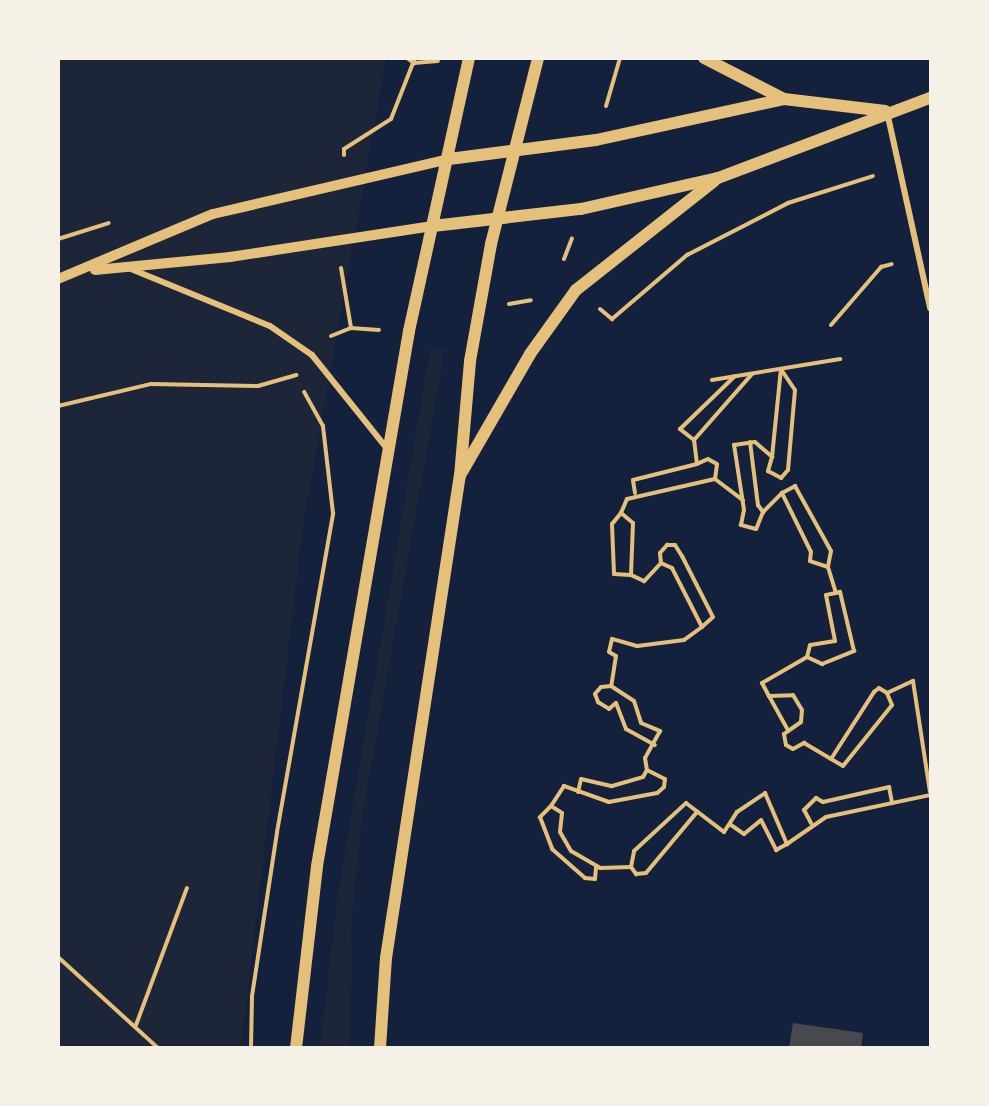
<!DOCTYPE html>
<style>
body{margin:0}
#map{position:relative;width:989px;height:1106px;overflow:hidden;background:#14213d;font-family:Montserrat,sans-serif}
div>[style]{position:absolute}
.green>*{inset:0;background:#1d2539}
.building>*{inset:0;background:#48494c}
.path>*{height:4px;margin:-2px;padding:0 2px;transform-origin:2px;border-radius:2px;background:#e5c07b}
.minor>*{height:6px;margin:-3px;padding:0 3px;transform-origin:3px;border-radius:3px;background:#e5c07b}
.tertiary>*{height:10px;margin:-5px;padding:0 5px;transform-origin:5px;border-radius:5px;background:#e5c07b}
.secondary>*{height:12px;margin:-6px;padding:0 6px;transform-origin:6px;border-radius:6px;background:#e5c07b}
span{translate:-50% -50%;white-space:nowrap;text-align:center;line-height:1.15;-webkit-text-stroke:4.5px #f6f1e7;paint-order:stroke}
.frame{position:absolute;inset:0;border:60px solid #f6f1e7;pointer-events:none}
</style>
<div id="map">
<div class="green">
<div style="clip-path:polygon(58px 59px,386px 59px,303px 526px,241px 1047px,59px 1047px)"></div>
<div style="clip-path:polygon(445px 348px,361px 825px,352px 915px,350px 1047px,320px 1047px,337px 900px,430px 350px)"></div>
</div>
<div class="building">
<div style="clip-path:polygon(793px 1023px,863px 1033px,861px 1048px,789px 1048px)"></div>
</div>
<div class="path">
<div style="left:407px;top:58px;width:9px;rotate:36deg"></div>
<div style="left:414px;top:63px;width:24px;rotate:-5deg"></div>
<div style="left:606px;top:106px;width:50px;rotate:-73.7deg"></div>
<div style="left:344px;top:155px;width:6px;rotate:-90deg"></div>
<div style="left:344px;top:149px;width:56px;rotate:-32.6deg"></div>
<div style="left:391px;top:119px;width:66px;rotate:-68.5deg"></div>
<div style="left:58px;top:239px;width:53px;rotate:-17.4deg"></div>
<div style="left:564px;top:259px;width:22px;rotate:-69deg"></div>
<div style="left:341px;top:268px;width:61px;rotate:80.5deg"></div>
<div style="left:509px;top:304px;width:22px;rotate:-10deg"></div>
<div style="left:600px;top:309px;width:16px;rotate:40deg"></div>
<div style="left:612px;top:319px;width:99px;rotate:-40.5deg"></div>
<div style="left:687px;top:255px;width:114px;rotate:-27.2deg"></div>
<div style="left:788px;top:203px;width:89px;rotate:-17.6deg"></div>
<div style="left:831px;top:325px;width:77px;rotate:-49.2deg"></div>
<div style="left:881px;top:267px;width:11px;rotate:-15deg"></div>
<div style="left:331px;top:336px;width:22px;rotate:-22deg"></div>
<div style="left:351px;top:328px;width:28px;rotate:4deg"></div>
<div style="left:712px;top:380px;width:130px;rotate:-9.3deg"></div>
<div style="left:58px;top:406px;width:96px;rotate:-13.3deg"></div>
<div style="left:151px;top:384px;width:107px;rotate:1.1deg"></div>
<div style="left:258px;top:386px;width:40px;rotate:-16deg"></div>
<div style="left:694px;top:440px;width:88px;rotate:-48.7deg"></div>
<div style="left:750px;top:442px;width:64px;rotate:82.8deg"></div>
<div style="left:758px;top:505px;width:9px;rotate:54deg"></div>
<div style="left:763px;top:512px;width:27px;rotate:-45deg"></div>
<div style="left:782px;top:493px;width:15px;rotate:-28deg"></div>
<div style="left:795px;top:486px;width:74px;rotate:61deg"></div>
<div style="left:831px;top:551px;width:16px;rotate:101deg"></div>
<div style="left:828px;top:567px;width:19px;rotate:-162deg"></div>
<div style="left:810px;top:561px;width:9px;rotate:-84deg"></div>
<div style="left:811px;top:552px;width:66px;rotate:-116.2deg"></div>
<div style="left:772px;top:457px;width:15px;rotate:106deg"></div>
<div style="left:768px;top:471px;width:15px;rotate:28deg"></div>
<div style="left:781px;top:478px;width:11px;rotate:-49deg"></div>
<div style="left:788px;top:470px;width:80px;rotate:-85deg"></div>
<div style="left:795px;top:390px;width:25px;rotate:-124deg"></div>
<div style="left:715px;top:479px;width:15px;rotate:-82deg"></div>
<div style="left:717px;top:464px;width:10px;rotate:-151deg"></div>
<div style="left:708px;top:459px;width:12px;rotate:156deg"></div>
<div style="left:697px;top:464px;width:24px;rotate:-97deg"></div>
<div style="left:694px;top:440px;width:18px;rotate:-142deg"></div>
<div style="left:680px;top:429px;width:76px;rotate:-43.9deg"></div>
<div style="left:635px;top:493px;width:13px;rotate:-99deg"></div>
<div style="left:633px;top:480px;width:66px;rotate:-14deg"></div>
<div style="left:763px;top:512px;width:18px;rotate:112deg"></div>
<div style="left:756px;top:529px;width:16px;rotate:-165deg"></div>
<div style="left:741px;top:525px;width:15px;rotate:-79deg"></div>
<div style="left:744px;top:510px;width:66px;rotate:-98.7deg"></div>
<div style="left:734px;top:445px;width:21px;rotate:-8deg"></div>
<div style="left:755px;top:442px;width:23px;rotate:41deg"></div>
<div style="left:772px;top:457px;width:88px;rotate:-84.2deg"></div>
<div style="left:621px;top:513px;width:14px;rotate:129deg"></div>
<div style="left:612px;top:524px;width:50px;rotate:87.7deg"></div>
<div style="left:614px;top:574px;width:17px;rotate:3deg"></div>
<div style="left:661px;top:563px;width:25px;rotate:133deg"></div>
<div style="left:644px;top:581px;width:14px;rotate:-155deg"></div>
<div style="left:631px;top:575px;width:52px;rotate:-87.8deg"></div>
<div style="left:633px;top:523px;width:16px;rotate:-140deg"></div>
<div style="left:621px;top:513px;width:15px;rotate:-67deg"></div>
<div style="left:627px;top:499px;width:90px;rotate:-12.8deg"></div>
<div style="left:715px;top:479px;width:35px;rotate:37deg"></div>
<div style="left:828px;top:567px;width:27px;rotate:73deg"></div>
<div style="left:836px;top:593px;width:10px;rotate:169deg"></div>
<div style="left:826px;top:595px;width:47px;rotate:78.9deg"></div>
<div style="left:835px;top:641px;width:25px;rotate:171deg"></div>
<div style="left:810px;top:645px;width:12px;rotate:104deg"></div>
<div style="left:807px;top:657px;width:52px;rotate:150deg"></div>
<div style="left:762px;top:683px;width:15px;rotate:62deg"></div>
<div style="left:769px;top:696px;width:24px;rotate:-2deg"></div>
<div style="left:793px;top:695px;width:17px;rotate:59deg"></div>
<div style="left:802px;top:710px;width:12px;rotate:95deg"></div>
<div style="left:801px;top:722px;width:21px;rotate:145deg"></div>
<div style="left:784px;top:734px;width:11px;rotate:80deg"></div>
<div style="left:786px;top:745px;width:8px;rotate:30deg"></div>
<div style="left:793px;top:749px;width:13px;rotate:-29deg"></div>
<div style="left:804px;top:743px;width:45px;rotate:30.5deg"></div>
<div style="left:843px;top:766px;width:78px;rotate:-51.2deg"></div>
<div style="left:892px;top:705px;width:13px;rotate:-113deg"></div>
<div style="left:887px;top:693px;width:29px;rotate:-25deg"></div>
<div style="left:913px;top:681px;width:112px;rotate:81.3deg"></div>
<div style="left:702px;top:627px;width:66px;rotate:-117deg"></div>
<div style="left:672px;top:568px;width:12px;rotate:-156deg"></div>
<div style="left:661px;top:563px;width:10px;rotate:-96deg"></div>
<div style="left:660px;top:553px;width:11px;rotate:-49deg"></div>
<div style="left:667px;top:545px;width:8px"></div>
<div style="left:675px;top:545px;width:13px;rotate:58deg"></div>
<div style="left:682px;top:556px;width:68px;rotate:63.1deg"></div>
<div style="left:713px;top:617px;width:15px;rotate:138deg"></div>
<div style="left:702px;top:627px;width:22px;rotate:144deg"></div>
<div style="left:684px;top:640px;width:47px;rotate:172.7deg"></div>
<div style="left:637px;top:646px;width:26px;rotate:-164deg"></div>
<div style="left:612px;top:639px;width:13px;rotate:103deg"></div>
<div style="left:609px;top:652px;width:8px;rotate:30deg"></div>
<div style="left:616px;top:656px;width:30px;rotate:99deg"></div>
<div style="left:611px;top:686px;width:27px;rotate:33deg"></div>
<div style="left:634px;top:701px;width:23px;rotate:72deg"></div>
<div style="left:641px;top:723px;width:21px;rotate:23deg"></div>
<div style="left:660px;top:731px;width:31px;rotate:119deg"></div>
<div style="left:645px;top:758px;width:12px;rotate:81deg"></div>
<div style="left:647px;top:770px;width:20px;rotate:27deg"></div>
<div style="left:665px;top:779px;width:8px;rotate:97deg"></div>
<div style="left:664px;top:787px;width:9px;rotate:139deg"></div>
<div style="left:657px;top:793px;width:49px;rotate:169.4deg"></div>
<div style="left:609px;top:802px;width:48px;rotate:-160.4deg"></div>
<div style="left:564px;top:786px;width:24px;rotate:123deg"></div>
<div style="left:551px;top:806px;width:13px;rotate:32deg"></div>
<div style="left:562px;top:813px;width:19px;rotate:96deg"></div>
<div style="left:560px;top:832px;width:22px;rotate:60deg"></div>
<div style="left:571px;top:851px;width:34px;rotate:30deg"></div>
<div style="left:600px;top:868px;width:31px;rotate:-2deg"></div>
<div style="left:631px;top:867px;width:16px;rotate:-79deg"></div>
<div style="left:634px;top:851px;width:71px;rotate:-42.7deg"></div>
<div style="left:686px;top:803px;width:48px;rotate:37.3deg"></div>
<div style="left:724px;top:832px;width:24px;rotate:-57deg"></div>
<div style="left:737px;top:812px;width:34px;rotate:-34deg"></div>
<div style="left:765px;top:793px;width:56px;rotate:66.7deg"></div>
<div style="left:787px;top:844px;width:47px;rotate:-34.7deg"></div>
<div style="left:826px;top:817px;width:106px;rotate:-11.9deg"></div>
<div style="left:807px;top:657px;width:17px;rotate:25deg"></div>
<div style="left:822px;top:664px;width:35px;rotate:-22deg"></div>
<div style="left:854px;top:651px;width:61px;rotate:-103.3deg"></div>
<div style="left:840px;top:592px;width:4px;rotate:166deg"></div>
<div style="left:611px;top:686px;width:10px;rotate:174deg"></div>
<div style="left:601px;top:687px;width:9px;rotate:131deg"></div>
<div style="left:595px;top:694px;width:9px;rotate:69deg"></div>
<div style="left:598px;top:702px;width:13px;rotate:32deg"></div>
<div style="left:609px;top:709px;width:9px;rotate:-41deg"></div>
<div style="left:616px;top:703px;width:28px;rotate:69deg"></div>
<div style="left:626px;top:729px;width:33px;rotate:29deg"></div>
<div style="left:769px;top:696px;width:37px;rotate:61deg"></div>
<div style="left:831px;top:759px;width:80px;rotate:-57.3deg"></div>
<div style="left:874px;top:692px;width:6px;rotate:-39deg"></div>
<div style="left:879px;top:688px;width:9px;rotate:32deg"></div>
<div style="left:578px;top:792px;width:13px;rotate:-77deg"></div>
<div style="left:581px;top:779px;width:32px;rotate:13deg"></div>
<div style="left:612px;top:786px;width:32px;rotate:-16deg"></div>
<div style="left:643px;top:777px;width:8px;rotate:-60deg"></div>
<div style="left:551px;top:806px;width:16px;rotate:135deg"></div>
<div style="left:540px;top:817px;width:34px;rotate:69deg"></div>
<div style="left:552px;top:849px;width:44px;rotate:41.3deg"></div>
<div style="left:585px;top:878px;width:10px;rotate:6deg"></div>
<div style="left:595px;top:879px;width:12px;rotate:-85deg"></div>
<div style="left:811px;top:823px;width:15px;rotate:-118deg"></div>
<div style="left:804px;top:810px;width:17px;rotate:-45deg"></div>
<div style="left:816px;top:798px;width:8px;rotate:30deg"></div>
<div style="left:823px;top:802px;width:68px;rotate:-12.8deg"></div>
<div style="left:889px;top:787px;width:16px;rotate:79deg"></div>
<div style="left:731px;top:825px;width:16px;rotate:35deg"></div>
<div style="left:744px;top:834px;width:22px;rotate:-39deg"></div>
<div style="left:761px;top:820px;width:34px;rotate:63deg"></div>
<div style="left:776px;top:850px;width:13px;rotate:-29deg"></div>
<div style="left:631px;top:867px;width:9px;rotate:54deg"></div>
<div style="left:636px;top:874px;width:10px;rotate:-6deg"></div>
<div style="left:646px;top:873px;width:80px;rotate:-50.1deg"></div>
<div style="left:58px;top:957px;width:135px;rotate:42.3deg"></div>
<div style="left:136px;top:1025px;width:146px;rotate:-69.6deg"></div>
<div style="left:251px;top:1048px;width:52px;rotate:-88.9deg"></div>
<div style="left:252px;top:996px;width:166px;rotate:-81.3deg"></div>
<div style="left:277px;top:832px;width:324px;rotate:-80deg"></div>
<div style="left:333px;top:513px;width:88px;rotate:-96.6deg"></div>
<div style="left:323px;top:426px;width:39px;rotate:-119deg"></div>
</div>
<div class="minor">
<div style="left:887px;top:112px;width:201px;rotate:77.6deg"></div>
<div style="left:131px;top:269px;width:150px;rotate:22.3deg"></div>
<div style="left:270px;top:326px;width:51px;rotate:34.6deg"></div>
<div style="left:312px;top:355px;width:122px;rotate:51.3deg"></div>
</div>
<div class="tertiary">
<div style="left:95px;top:270px;width:136px;rotate:-5.5deg"></div>
<div style="left:230px;top:257px;width:205px;rotate:-8.7deg"></div>
<div style="left:58px;top:279px;width:168px;rotate:-22.8deg"></div>
<div style="left:213px;top:214px;width:242px;rotate:-13.1deg"></div>
</div>
<div class="secondary">
<div style="left:704px;top:58px;width:90px;rotate:27.1deg"></div>
<div style="left:449px;top:159px;width:148px;rotate:-7.4deg"></div>
<div style="left:596px;top:140px;width:192px;rotate:-12.3deg"></div>
<div style="left:784px;top:99px;width:102px;rotate:6.8deg"></div>
<div style="left:433px;top:226px;width:149px;rotate:-6.6deg"></div>
<div style="left:581px;top:209px;width:140px;rotate:-12.8deg"></div>
<div style="left:718px;top:178px;width:227px;rotate:-20.7deg"></div>
<div style="left:462px;top:472px;width:136px;rotate:-60deg"></div>
<div style="left:530px;top:354px;width:79px;rotate:-54.3deg"></div>
<div style="left:576px;top:290px;width:176px;rotate:-38.3deg"></div>
<div style="left:296px;top:1048px;width:183px;rotate:-83.4deg"></div>
<div style="left:317px;top:866px;width:543px;rotate:-80.24deg"></div>
<div style="left:409px;top:331px;width:280px;rotate:-77.6deg"></div>
<div style="left:380px;top:1048px;width:90px;rotate:-86.2deg"></div>
<div style="left:386px;top:958px;width:488px;rotate:-81.3deg"></div>
<div style="left:460px;top:476px;width:115px;rotate:-85deg"></div>
<div style="left:470px;top:361px;width:119px;rotate:-79.8deg"></div>
<div style="left:491px;top:244px;width:192px;rotate:-75.8deg"></div>
</div>
<div class="frame"></div>
</div>
